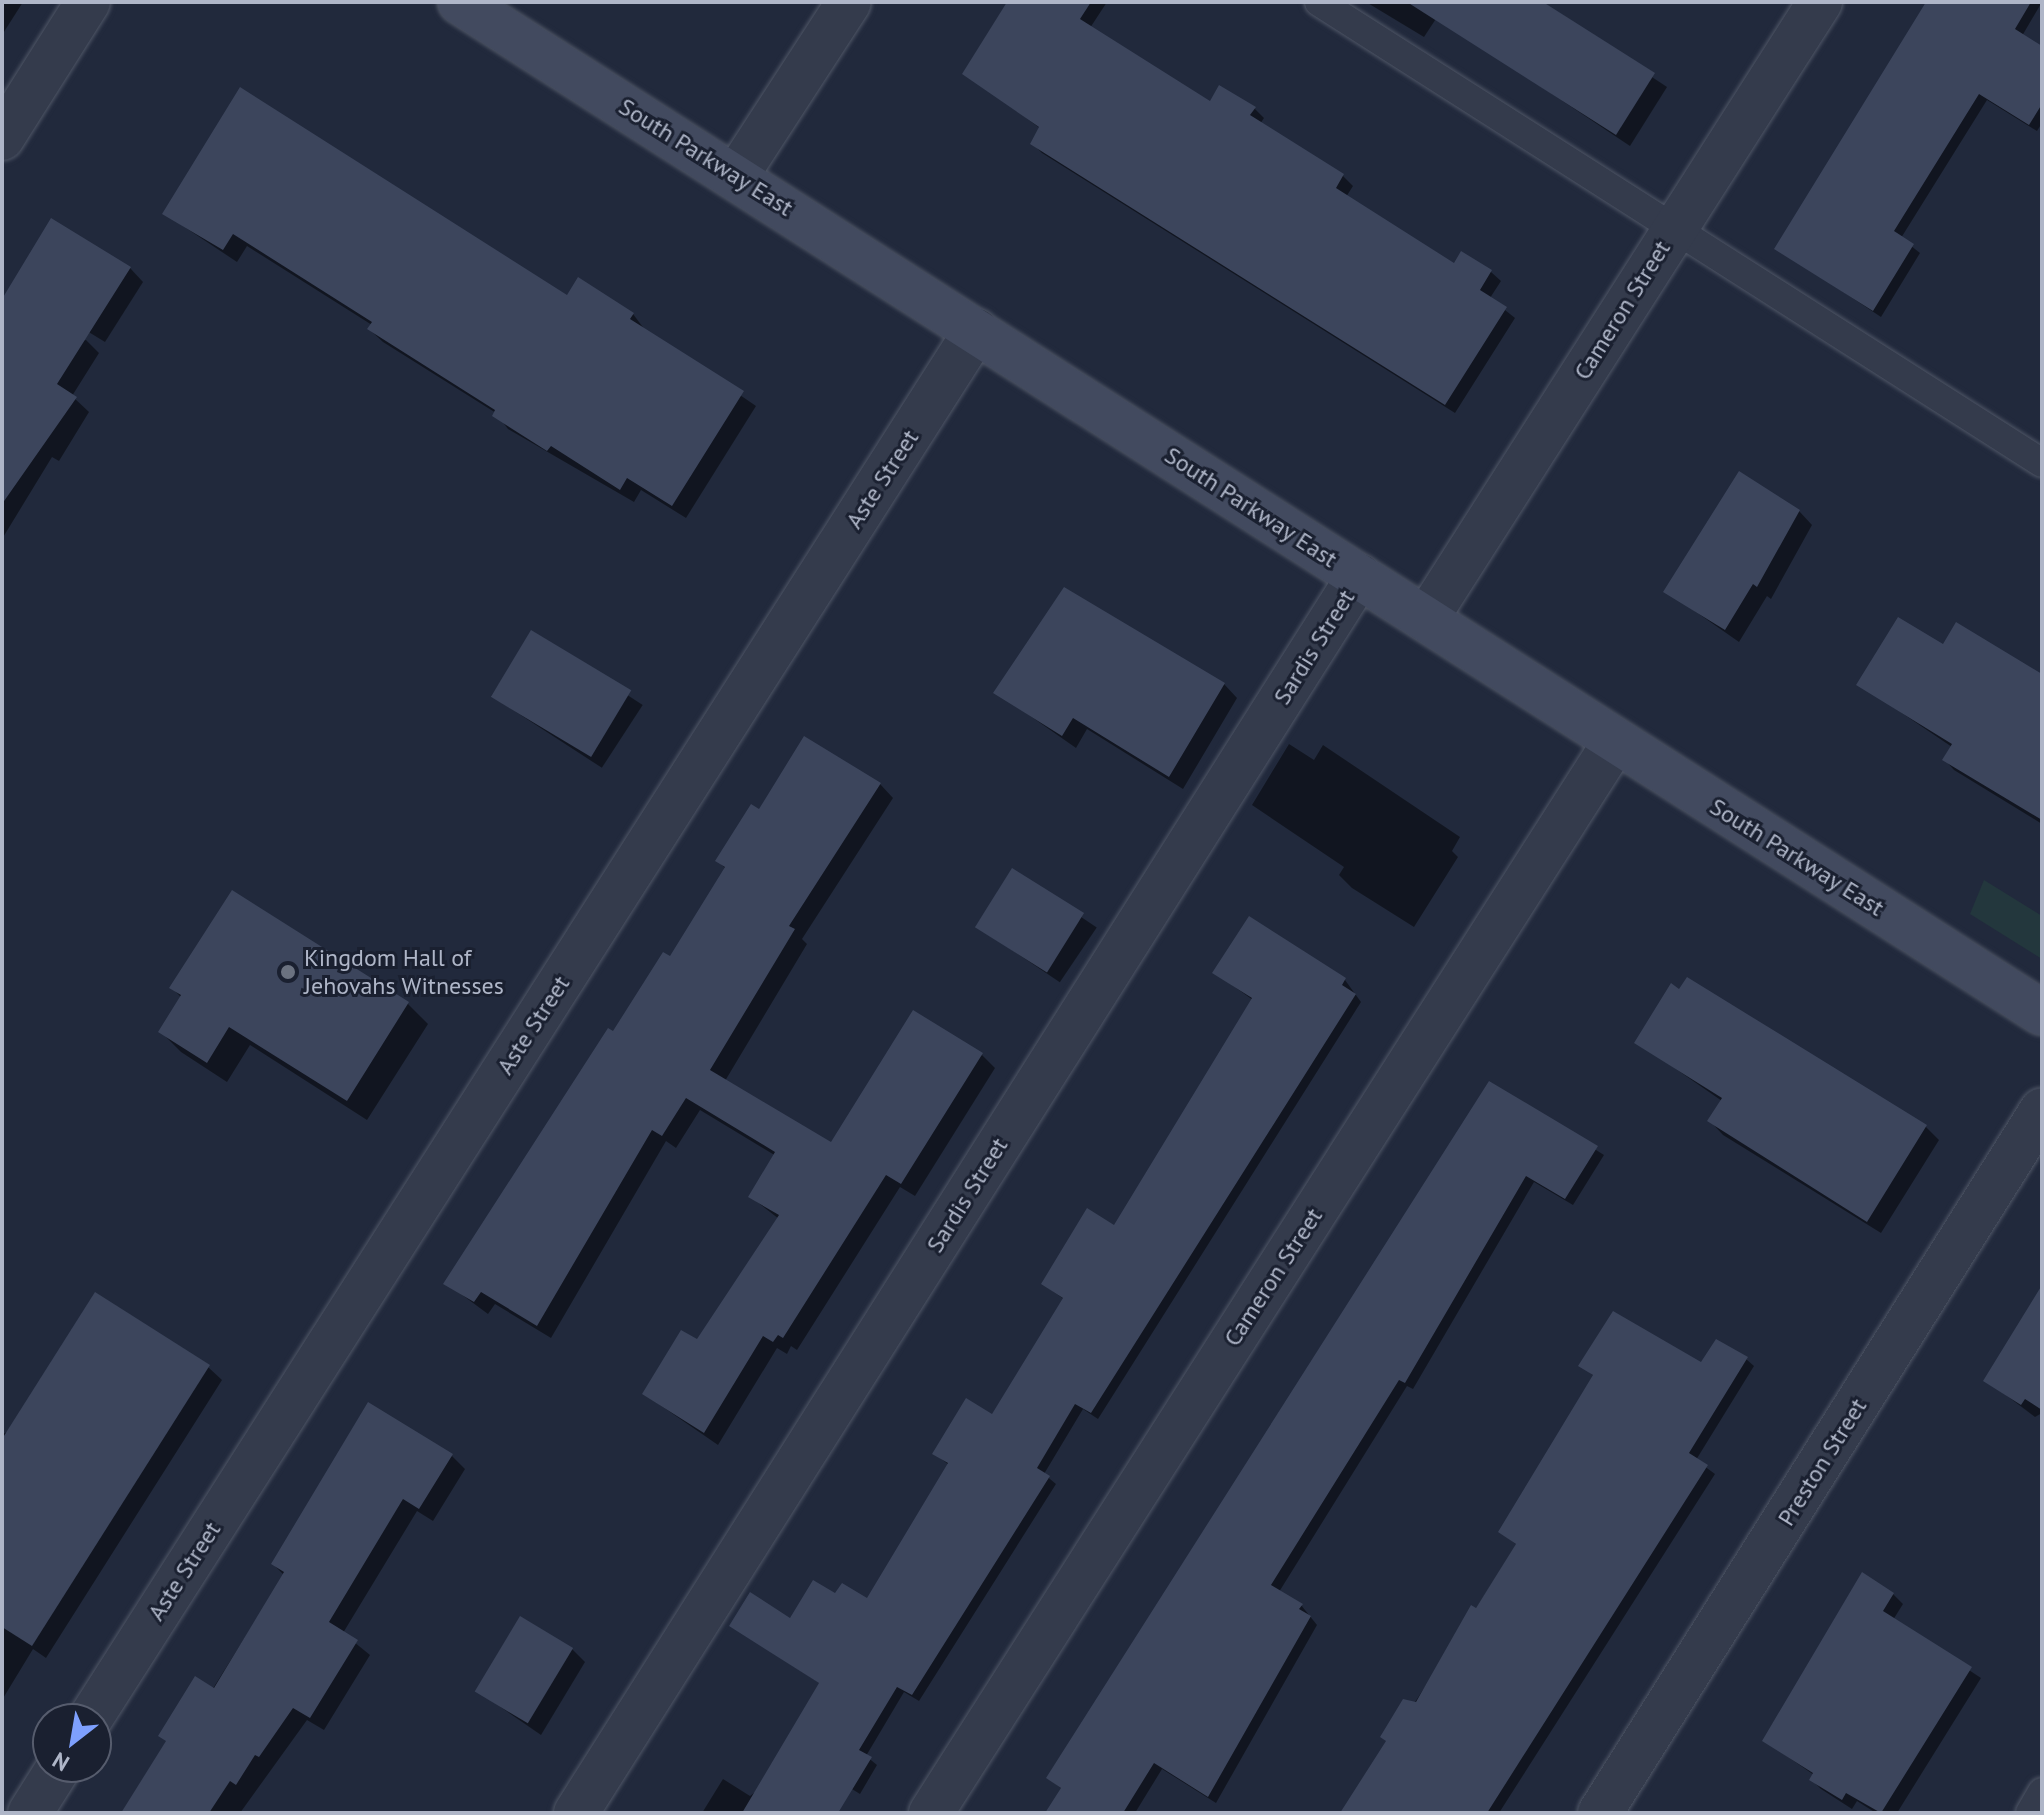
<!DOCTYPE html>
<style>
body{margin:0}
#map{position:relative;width:2044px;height:1815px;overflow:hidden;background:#21293c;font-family:"PT Sans",sans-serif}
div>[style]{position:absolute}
.green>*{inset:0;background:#23373d}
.shadow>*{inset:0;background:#0007;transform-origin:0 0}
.building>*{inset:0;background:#3c455c;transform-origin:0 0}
.roads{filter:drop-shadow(0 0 2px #4f5666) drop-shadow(0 0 2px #4f5666)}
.lane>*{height:28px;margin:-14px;padding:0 14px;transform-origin:14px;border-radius:14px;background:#343b4c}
.street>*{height:44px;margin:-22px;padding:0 22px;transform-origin:22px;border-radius:22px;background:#343b4c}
.secondary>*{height:44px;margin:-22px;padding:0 22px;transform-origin:22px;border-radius:22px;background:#424a5f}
.dots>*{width:22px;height:22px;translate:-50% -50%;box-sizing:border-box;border:4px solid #1a2030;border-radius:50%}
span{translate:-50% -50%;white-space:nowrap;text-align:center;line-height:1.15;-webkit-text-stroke:6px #1a2030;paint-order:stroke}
.street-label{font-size:24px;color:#afb6c8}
.poi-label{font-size:24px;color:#afb6c8}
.left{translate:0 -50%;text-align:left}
.frame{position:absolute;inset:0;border:4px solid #afb6c8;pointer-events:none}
.north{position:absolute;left:32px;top:1703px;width:80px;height:80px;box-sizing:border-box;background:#1a2030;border:2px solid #565c6d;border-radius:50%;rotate:211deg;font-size:22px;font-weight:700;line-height:32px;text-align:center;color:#afb6c8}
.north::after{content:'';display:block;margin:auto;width:28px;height:36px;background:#7ea0fe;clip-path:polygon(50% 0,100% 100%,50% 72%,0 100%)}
</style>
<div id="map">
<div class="green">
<div style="clip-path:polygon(1984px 880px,2042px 916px,2042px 959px,1970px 914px)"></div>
</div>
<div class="shadow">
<div style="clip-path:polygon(2px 2px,23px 2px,2px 35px)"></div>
<div style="clip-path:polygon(1009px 2px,1107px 2px,1090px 28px,1210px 103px,1254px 108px,1264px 118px,1260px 124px,1343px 176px,1353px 186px,1346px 197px,1454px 265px,1462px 254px,1491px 272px,1501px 281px,1490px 298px,1515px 318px,1455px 413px,1042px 153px,1032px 143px,1041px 129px,965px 73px)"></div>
<div style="clip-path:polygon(1366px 2px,1447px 2px,1424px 37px)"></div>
<div style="clip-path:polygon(1512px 2px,1539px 2px,1667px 87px,1630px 146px,1483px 48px)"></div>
<div style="clip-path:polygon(1941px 2px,2042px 2px,2022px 36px,2042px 48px,2042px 123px,2037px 131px,1987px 100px,1901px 238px,1920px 253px,1881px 317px,1777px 248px)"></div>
<div style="clip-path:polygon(165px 214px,633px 314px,645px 330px,756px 406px,686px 518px,641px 490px,634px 502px,508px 429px,496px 413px,383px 342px,369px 329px,372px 325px,247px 246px,237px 262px)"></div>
<div style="clip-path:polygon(130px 268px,143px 282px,105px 342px,28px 295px)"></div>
<div style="clip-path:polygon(86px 340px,99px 353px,72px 396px,89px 412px,59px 461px,52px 457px,2px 539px,2px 350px)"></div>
<div style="clip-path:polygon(1799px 511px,1812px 525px,1771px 599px,1767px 596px,1739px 642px,1666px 591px)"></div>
<div style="left:532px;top:633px;width:132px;height:75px;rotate:33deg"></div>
<div style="clip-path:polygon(1943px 647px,2042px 676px,2042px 824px,1954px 770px,1944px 759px,1952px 747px,1859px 684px)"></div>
<div style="clip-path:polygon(1224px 684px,1237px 698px,1183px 789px,1087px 729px,1076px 748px,996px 692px)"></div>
<div style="clip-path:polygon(1289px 744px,1314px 760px,1323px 745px,1460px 837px,1452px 851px,1458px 857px,1414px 927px,1352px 888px,1339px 875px,1344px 867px,1252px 805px)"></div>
<div style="clip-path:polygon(880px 784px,893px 798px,802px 939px,807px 944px,725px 1081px,831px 1145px,982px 1055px,995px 1068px,915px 1196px,900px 1187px,797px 1350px,791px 1346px,787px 1354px,777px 1348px,718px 1445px,644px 1394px,697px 1342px,779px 1219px,751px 1197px,776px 1156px,700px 1110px,676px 1148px,666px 1141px,551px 1338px,495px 1304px,488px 1314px,446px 1283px,671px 959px,726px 869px,718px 861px,760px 811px)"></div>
<div style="left:1013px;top:871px;width:101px;height:66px;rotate:34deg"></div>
<div style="clip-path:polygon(1250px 919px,1345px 980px,1361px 1002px,1098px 1419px,1083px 1409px,1044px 1474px,1056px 1484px,919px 1701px,904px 1692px,866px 1756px,877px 1765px,860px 1794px,847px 1786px,830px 1813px,702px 1813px,723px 1779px,750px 1796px,759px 1789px,821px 1684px,731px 1626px,791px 1620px,836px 1596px,867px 1601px,949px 1465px,934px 1453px,993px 1417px,1065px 1300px,1043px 1284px,1115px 1228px,1253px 1000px,1215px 973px)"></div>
<div style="clip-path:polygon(172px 988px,408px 1004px,428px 1024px,367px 1120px,250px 1045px,227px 1082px,181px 1052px,161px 1032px,182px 998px)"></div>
<div style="clip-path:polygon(1637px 1042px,1926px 1127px,1939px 1140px,1881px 1233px,1723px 1135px,1710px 1121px,1722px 1101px)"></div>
<div style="clip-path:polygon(1490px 1083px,1604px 1155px,1573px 1205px,1534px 1182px,1413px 1389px,1407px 1386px,1279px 1592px,1301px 1605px,1317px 1625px,1216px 1803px,1162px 1769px,1135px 1813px,1047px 1813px,1062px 1789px,1048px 1778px)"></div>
<div style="clip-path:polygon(2042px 1289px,2042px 1413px,2035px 1417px,1986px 1380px)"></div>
<div style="clip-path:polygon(1746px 1359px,1754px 1366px,1696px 1460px,1715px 1474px,1499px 1813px,1343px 1813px,1517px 1545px,1500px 1532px,1595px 1377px,1581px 1365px,1701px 1365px)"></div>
<div style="clip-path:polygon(208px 1367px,222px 1380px,46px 1658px,33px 1649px,2px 1700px,2px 1434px)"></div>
<div style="clip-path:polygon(452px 1456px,465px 1469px,433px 1521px,417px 1511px,343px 1633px,370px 1655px,324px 1730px,307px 1720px,240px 1813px,135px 1813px,284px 1575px,273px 1564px)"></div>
<div style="clip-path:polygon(1893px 1594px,1903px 1604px,1893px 1620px,1981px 1678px,1897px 1813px,1876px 1813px,1857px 1801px,1852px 1809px,1821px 1789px,1812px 1780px,1814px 1775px,1765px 1741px)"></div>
<div style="clip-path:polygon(572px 1649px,585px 1662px,541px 1735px,476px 1690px)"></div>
</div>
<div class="building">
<div style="clip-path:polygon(1007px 2px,1091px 2px,1080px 19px,1210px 101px,1219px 85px,1256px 107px,1250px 115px,1344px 174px,1336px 188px,1454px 263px,1461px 251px,1492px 270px,1480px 290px,1507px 307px,1445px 405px,1030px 144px,1039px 127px,962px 74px)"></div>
<div style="clip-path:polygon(1407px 2px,1543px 2px,1655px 73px,1616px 135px)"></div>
<div style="clip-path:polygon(1926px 2px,2031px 2px,2015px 29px,2042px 46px,2042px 104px,2029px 125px,1979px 94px,1894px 231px,1914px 244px,1873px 311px,1774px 249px)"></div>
<div style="clip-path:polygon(240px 87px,567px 295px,578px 277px,634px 313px,630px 319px,744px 391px,672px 506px,627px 478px,620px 490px,551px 446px,547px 451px,492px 416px,495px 410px,367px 329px,372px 322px,233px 234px,223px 250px,162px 214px)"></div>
<div style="clip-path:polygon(51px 218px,131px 267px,57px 384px,77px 397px,2px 504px,2px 299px)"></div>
<div style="clip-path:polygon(1739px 471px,1800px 510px,1757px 587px,1753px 584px,1725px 630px,1663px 592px)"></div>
<div style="clip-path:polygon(1064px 587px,1225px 683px,1169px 777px,1073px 718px,1062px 736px,993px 693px)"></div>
<div style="clip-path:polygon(1898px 617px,1943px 644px,1956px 622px,2042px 674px,2042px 820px,1942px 760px,1952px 744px,1856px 685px)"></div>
<div style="left:531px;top:630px;width:117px;height:78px;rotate:31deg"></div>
<div style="clip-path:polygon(804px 736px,881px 783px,789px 926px,795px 929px,710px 1070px,831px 1142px,913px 1010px,983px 1053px,901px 1184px,886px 1175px,783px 1338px,778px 1335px,773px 1342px,763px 1336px,704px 1433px,642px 1394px,681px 1330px,697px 1339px,779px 1215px,748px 1197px,775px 1152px,686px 1098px,662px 1136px,652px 1130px,537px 1326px,481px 1292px,474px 1302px,443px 1284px,608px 1028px,613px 1031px,663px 952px,670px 956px,725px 867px,715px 861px,751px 804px,759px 809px)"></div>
<div style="left:1012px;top:868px;width:85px;height:70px;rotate:32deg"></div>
<div style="clip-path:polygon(232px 890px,409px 1002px,347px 1101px,229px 1027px,207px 1063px,158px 1032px,181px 995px,169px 988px)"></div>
<div style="clip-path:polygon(1249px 916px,1346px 978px,1342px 985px,1356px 994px,1091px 1413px,1075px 1404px,1037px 1468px,1050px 1476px,912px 1695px,897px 1687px,859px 1750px,872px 1757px,838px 1813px,742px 1813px,819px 1683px,729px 1626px,750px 1592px,790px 1618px,813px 1580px,835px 1593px,842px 1583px,867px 1598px,948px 1463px,932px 1454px,966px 1398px,992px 1414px,1063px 1298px,1041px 1284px,1087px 1208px,1114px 1225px,1252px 998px,1212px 973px)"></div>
<div style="clip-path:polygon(1687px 977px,1927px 1125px,1867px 1222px,1707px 1121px,1722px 1098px,1634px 1043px,1671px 983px,1679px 989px)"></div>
<div style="clip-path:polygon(1489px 1081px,1598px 1146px,1565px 1199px,1526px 1176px,1405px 1383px,1399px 1380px,1271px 1585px,1303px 1604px,1299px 1609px,1311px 1616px,1208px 1797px,1154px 1763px,1123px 1813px,1045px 1813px,1061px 1788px,1046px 1778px)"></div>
<div style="clip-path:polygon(2042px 1285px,2042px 1410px,2025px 1399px,2021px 1405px,1983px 1381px)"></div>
<div style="clip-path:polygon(95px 1292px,210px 1365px,32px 1646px,2px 1627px,2px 1439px)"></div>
<div style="clip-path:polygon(1613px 1311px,1701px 1362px,1716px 1339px,1748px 1357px,1689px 1453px,1708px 1465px,1487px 1813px,1340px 1813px,1386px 1741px,1380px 1737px,1403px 1699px,1416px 1702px,1471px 1605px,1476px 1608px,1516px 1544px,1498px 1532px,1593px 1375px,1578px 1366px)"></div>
<div style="clip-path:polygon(368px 1402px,453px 1454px,419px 1509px,403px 1499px,329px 1622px,358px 1640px,310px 1718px,293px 1708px,259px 1757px,255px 1755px,236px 1785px,230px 1781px,209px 1813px,121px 1813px,166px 1741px,158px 1736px,195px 1676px,214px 1688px,284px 1572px,271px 1564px)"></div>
<div style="clip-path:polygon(1862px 1572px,1894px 1593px,1883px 1611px,1972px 1667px,1881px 1813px,1846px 1793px,1842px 1800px,1809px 1780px,1813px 1773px,1762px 1741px)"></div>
<div style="left:520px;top:1616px;width:62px;height:88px;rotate:31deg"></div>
</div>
<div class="roads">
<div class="lane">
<div style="left:1319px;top:2px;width:857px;rotate:32.52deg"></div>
<div style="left:2030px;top:1813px;width:24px;rotate:-60deg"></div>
</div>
<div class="street">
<div style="left:2px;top:138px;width:161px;rotate:-57.7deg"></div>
<div style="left:736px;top:176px;width:207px;rotate:-57deg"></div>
<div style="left:1426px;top:619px;width:732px;rotate:-57.44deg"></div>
<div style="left:90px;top:1719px;width:1647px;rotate:-57.45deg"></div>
<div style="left:30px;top:1813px;width:54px;rotate:-57.8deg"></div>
<div style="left:576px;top:1813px;width:1464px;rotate:-57.67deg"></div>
<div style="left:931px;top:1813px;width:1271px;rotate:-57.44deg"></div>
<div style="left:1600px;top:1813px;width:830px;rotate:-57.84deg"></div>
</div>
<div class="secondary">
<div style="left:460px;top:2px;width:1877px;rotate:32.58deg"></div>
</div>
</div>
<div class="dots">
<div style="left:288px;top:972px;background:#6b7280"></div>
</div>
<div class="street-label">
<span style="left:706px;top:157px;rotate:32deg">South Parkway East</span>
<span style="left:1622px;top:310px;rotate:-58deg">Cameron Street</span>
<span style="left:882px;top:479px;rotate:-57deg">Aste Street</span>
<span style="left:1251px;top:507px;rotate:33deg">South Parkway East</span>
<span style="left:1314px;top:647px;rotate:-58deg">Sardis Street</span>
<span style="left:1797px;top:857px;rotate:32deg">South Parkway East</span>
<span style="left:533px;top:1025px;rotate:-57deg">Aste Street</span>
<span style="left:967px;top:1195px;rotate:-58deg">Sardis Street</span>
<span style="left:1273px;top:1277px;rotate:-57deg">Cameron Street</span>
<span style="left:1822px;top:1462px;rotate:-58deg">Preston Street</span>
<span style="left:184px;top:1571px;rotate:-57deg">Aste Street</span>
</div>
<div class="poi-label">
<span class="left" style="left:304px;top:972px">Kingdom Hall of<br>Jehovahs Witnesses</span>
</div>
<div class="frame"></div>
<div class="north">N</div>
</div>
